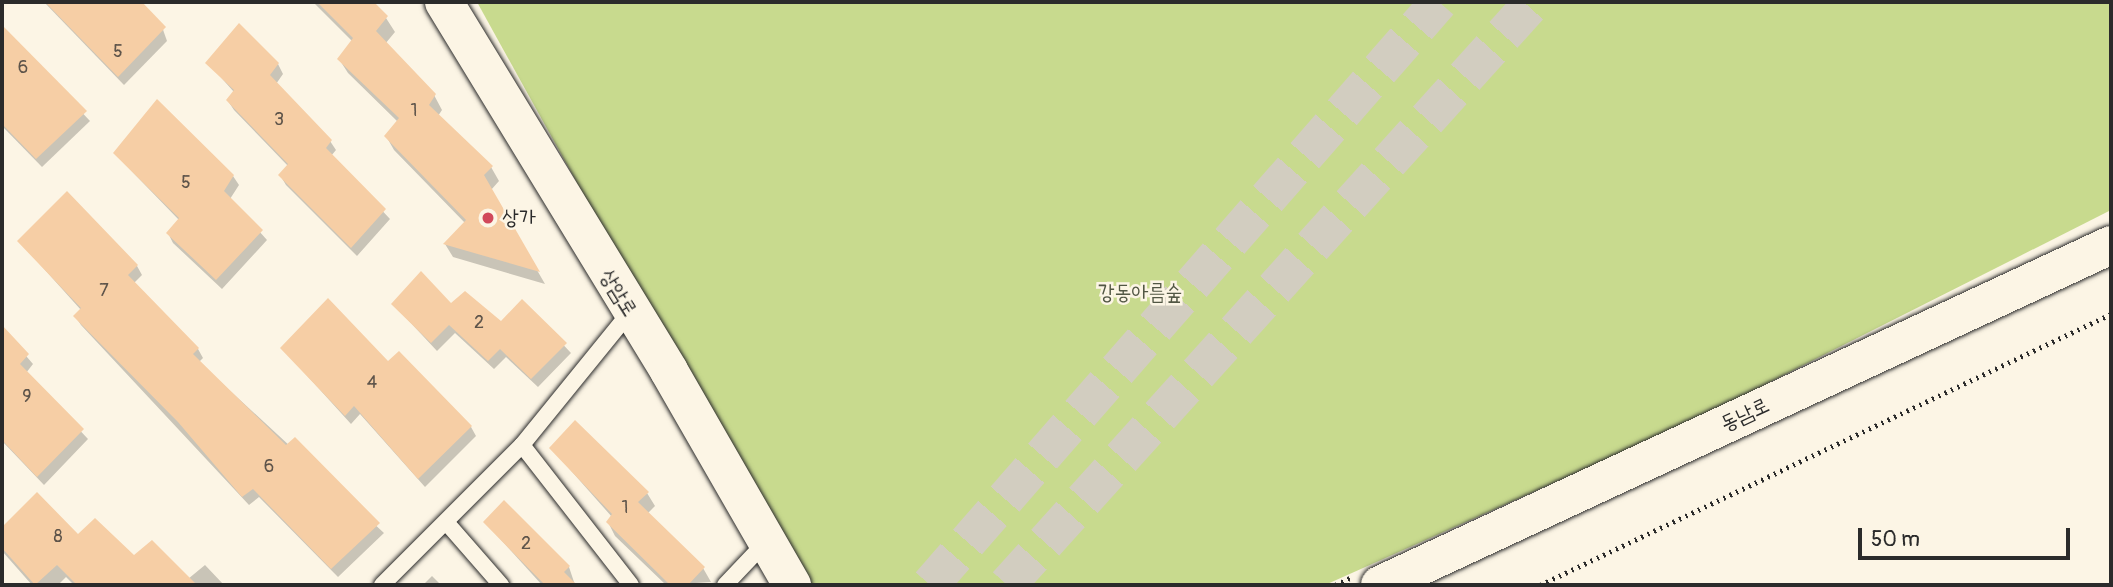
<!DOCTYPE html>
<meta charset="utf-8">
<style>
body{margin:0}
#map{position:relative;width:2113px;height:587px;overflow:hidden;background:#fcf5e5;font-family:Pangolin,"Poor Story",sans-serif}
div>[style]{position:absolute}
.green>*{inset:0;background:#c8da8e}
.shadow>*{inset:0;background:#0003}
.building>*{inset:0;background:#f6cea5}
.motorway-tunnel>*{height:38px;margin-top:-19px;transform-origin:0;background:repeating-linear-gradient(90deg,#d2cdc0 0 38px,transparent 0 57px)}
.path>*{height:4.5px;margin-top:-2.25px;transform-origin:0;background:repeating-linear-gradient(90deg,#2b2b2b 0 2px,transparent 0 7px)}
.roads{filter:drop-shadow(0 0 2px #2b2b2b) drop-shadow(0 0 2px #2b2b2b)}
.service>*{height:16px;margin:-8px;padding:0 8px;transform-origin:8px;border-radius:8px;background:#fcf5e5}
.secondary>*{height:38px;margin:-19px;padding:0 19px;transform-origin:19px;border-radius:19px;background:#fcf5e5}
.dots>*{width:19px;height:19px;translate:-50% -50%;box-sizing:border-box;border:4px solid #fcf5e5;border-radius:50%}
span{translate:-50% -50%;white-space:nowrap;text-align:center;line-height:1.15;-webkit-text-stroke:5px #fcf5e5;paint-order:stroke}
.number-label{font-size:18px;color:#5e544a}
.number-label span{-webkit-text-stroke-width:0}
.poi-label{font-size:21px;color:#2b2b2b}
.left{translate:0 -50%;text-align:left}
.street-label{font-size:21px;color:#2b2b2b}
.park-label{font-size:21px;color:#525744}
.frame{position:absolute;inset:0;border:4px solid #2b2b2b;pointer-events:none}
.scale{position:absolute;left:1858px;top:528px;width:212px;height:32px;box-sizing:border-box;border:4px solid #2b2b2b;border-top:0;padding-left:9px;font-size:21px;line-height:24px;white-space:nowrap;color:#2b2b2b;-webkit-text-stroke:5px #fcf5e5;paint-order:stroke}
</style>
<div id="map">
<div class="green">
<div style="clip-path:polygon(477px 2px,2111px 2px,2111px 210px,1699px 418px,1325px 585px,812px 585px,676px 362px)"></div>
</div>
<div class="shadow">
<div style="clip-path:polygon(44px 2px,140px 2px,161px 24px,167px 41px,124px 85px)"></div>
<div style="clip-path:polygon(313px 2px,371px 2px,386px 18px,395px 32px,385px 44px,434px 95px,442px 110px,438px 116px,491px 167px,499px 181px,491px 190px,545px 284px,453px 257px,445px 244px,465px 223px,394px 150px,386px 136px,398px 122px,348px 73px,339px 59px,353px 42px)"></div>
<div style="clip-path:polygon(2px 27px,90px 121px,42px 167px,2px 126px)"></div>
<div style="clip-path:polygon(208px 63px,278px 64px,283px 74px,276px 84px,330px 141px,336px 150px,331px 156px,390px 219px,357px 256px,286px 185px,280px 175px,288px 166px,234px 110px,228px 101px,234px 92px)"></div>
<div style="clip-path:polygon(115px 154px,233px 176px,239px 185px,230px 199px,267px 240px,222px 289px,173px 243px,168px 233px,179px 220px)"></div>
<div style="clip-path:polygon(19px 241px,137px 266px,142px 275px,134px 283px,198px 349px,203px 358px,199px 362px,384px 533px,338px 577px,259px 497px,249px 505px,81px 325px,75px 316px,81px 310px)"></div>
<div style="clip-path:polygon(522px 301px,571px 353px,538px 387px,506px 357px,494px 369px,455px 333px,437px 351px,394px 305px,501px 324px)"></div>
<div style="clip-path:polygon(2px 328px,33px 364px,26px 373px,88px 439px,44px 485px,2px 441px)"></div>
<div style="clip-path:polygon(282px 348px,387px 363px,471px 427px,476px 436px,425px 487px,360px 414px,351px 424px)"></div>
<div style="clip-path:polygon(551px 448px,647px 493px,655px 506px,647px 514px,703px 568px,711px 582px,666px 585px,615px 536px,608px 522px,612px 517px)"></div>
<div style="clip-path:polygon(37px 494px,78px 536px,188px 579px,205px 565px,224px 585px,74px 585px,66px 577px,58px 585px,32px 585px,2px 551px,2px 530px)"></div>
<div style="clip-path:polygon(485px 522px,569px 567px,575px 585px,542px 585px)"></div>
<div style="clip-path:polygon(432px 576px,441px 585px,423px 585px)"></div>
</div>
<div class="building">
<div style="clip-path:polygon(45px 2px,142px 2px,166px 27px,118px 77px)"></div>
<div style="clip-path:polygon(317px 2px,374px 2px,388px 16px,376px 31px,436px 94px,429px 105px,493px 166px,484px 175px,540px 272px,443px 244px,466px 220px,384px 136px,399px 118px,337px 59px,353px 38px)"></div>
<div style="clip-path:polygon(239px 23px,279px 63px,270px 75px,332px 140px,326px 148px,386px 209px,351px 248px,278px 175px,288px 164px,226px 100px,234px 90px,205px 63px)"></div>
<div style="clip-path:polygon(2px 25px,87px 111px,36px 159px,2px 124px)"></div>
<div style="clip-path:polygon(157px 99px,234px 175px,224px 191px,263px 230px,216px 280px,166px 233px,179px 218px,113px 153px)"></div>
<div style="clip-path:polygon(67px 191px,138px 265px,128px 275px,199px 348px,193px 354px,286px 445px,295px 437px,380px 523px,331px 569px,253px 489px,242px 497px,178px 422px,73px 316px,81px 308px,17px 241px)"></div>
<div style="clip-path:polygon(421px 271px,451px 303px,465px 291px,501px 321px,522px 299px,567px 343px,531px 379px,500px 349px,488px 361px,449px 325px,431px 343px,391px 304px)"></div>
<div style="clip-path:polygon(328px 298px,388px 361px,399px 351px,472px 426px,418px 479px,354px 406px,345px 416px,280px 348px)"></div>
<div style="clip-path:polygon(2px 325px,29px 354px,20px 364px,84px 429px,37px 477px,2px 440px)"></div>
<div style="clip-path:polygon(575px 420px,649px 492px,638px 502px,705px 567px,688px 585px,670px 585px,606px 522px,612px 514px,549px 448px)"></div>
<div style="clip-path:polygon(37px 492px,78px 534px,95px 518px,134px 555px,152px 540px,197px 585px,77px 585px,57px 565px,35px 585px,2px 548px,2px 527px)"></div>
<div style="clip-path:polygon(504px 500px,570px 566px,564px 572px,577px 585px,545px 585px,483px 522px)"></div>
</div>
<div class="motorway-tunnel">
<div style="left:930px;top:585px;width:774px;rotate:-48.88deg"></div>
<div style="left:1007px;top:585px;width:785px;rotate:-47.94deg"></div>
</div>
<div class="path">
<div style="left:1335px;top:585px;width:17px;rotate:-25deg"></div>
<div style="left:1540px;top:585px;width:632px;rotate:-25.39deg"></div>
</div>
<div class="roads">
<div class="service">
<div style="left:522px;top:445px;width:177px;rotate:52.1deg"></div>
<div style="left:446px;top:522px;width:84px;rotate:48.9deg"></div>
<div style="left:382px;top:585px;width:198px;rotate:-45deg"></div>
<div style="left:522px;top:445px;width:171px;rotate:-50.9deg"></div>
<div style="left:725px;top:585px;width:52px;rotate:-46.5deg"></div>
</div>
<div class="secondary">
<div style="left:444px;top:2px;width:432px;rotate:58.6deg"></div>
<div style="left:669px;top:371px;width:247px;rotate:60.1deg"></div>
<div style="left:1380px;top:585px;width:806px;rotate:-24.94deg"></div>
</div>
</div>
<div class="dots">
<div style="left:488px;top:218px;background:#d1495b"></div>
</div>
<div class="number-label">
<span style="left:118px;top:52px">5</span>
<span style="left:23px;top:68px">6</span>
<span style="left:414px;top:111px">1</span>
<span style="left:279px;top:120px">3</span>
<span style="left:186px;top:183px">5</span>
<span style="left:104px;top:291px">7</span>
<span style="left:479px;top:323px">2</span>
<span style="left:372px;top:383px">4</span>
<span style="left:27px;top:397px">9</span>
<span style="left:269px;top:467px">6</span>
<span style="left:625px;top:508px">1</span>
<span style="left:58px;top:537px">8</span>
<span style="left:526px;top:544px">2</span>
</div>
<div class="poi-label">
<span class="left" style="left:502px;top:218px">상가</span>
</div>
<div class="street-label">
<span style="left:618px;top:293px;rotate:58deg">상암로</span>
<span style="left:1745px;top:415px;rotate:-25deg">동남로</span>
</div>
<div class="park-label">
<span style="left:1140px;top:293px">강동아름숲</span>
</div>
<div class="frame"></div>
<div class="scale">50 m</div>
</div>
